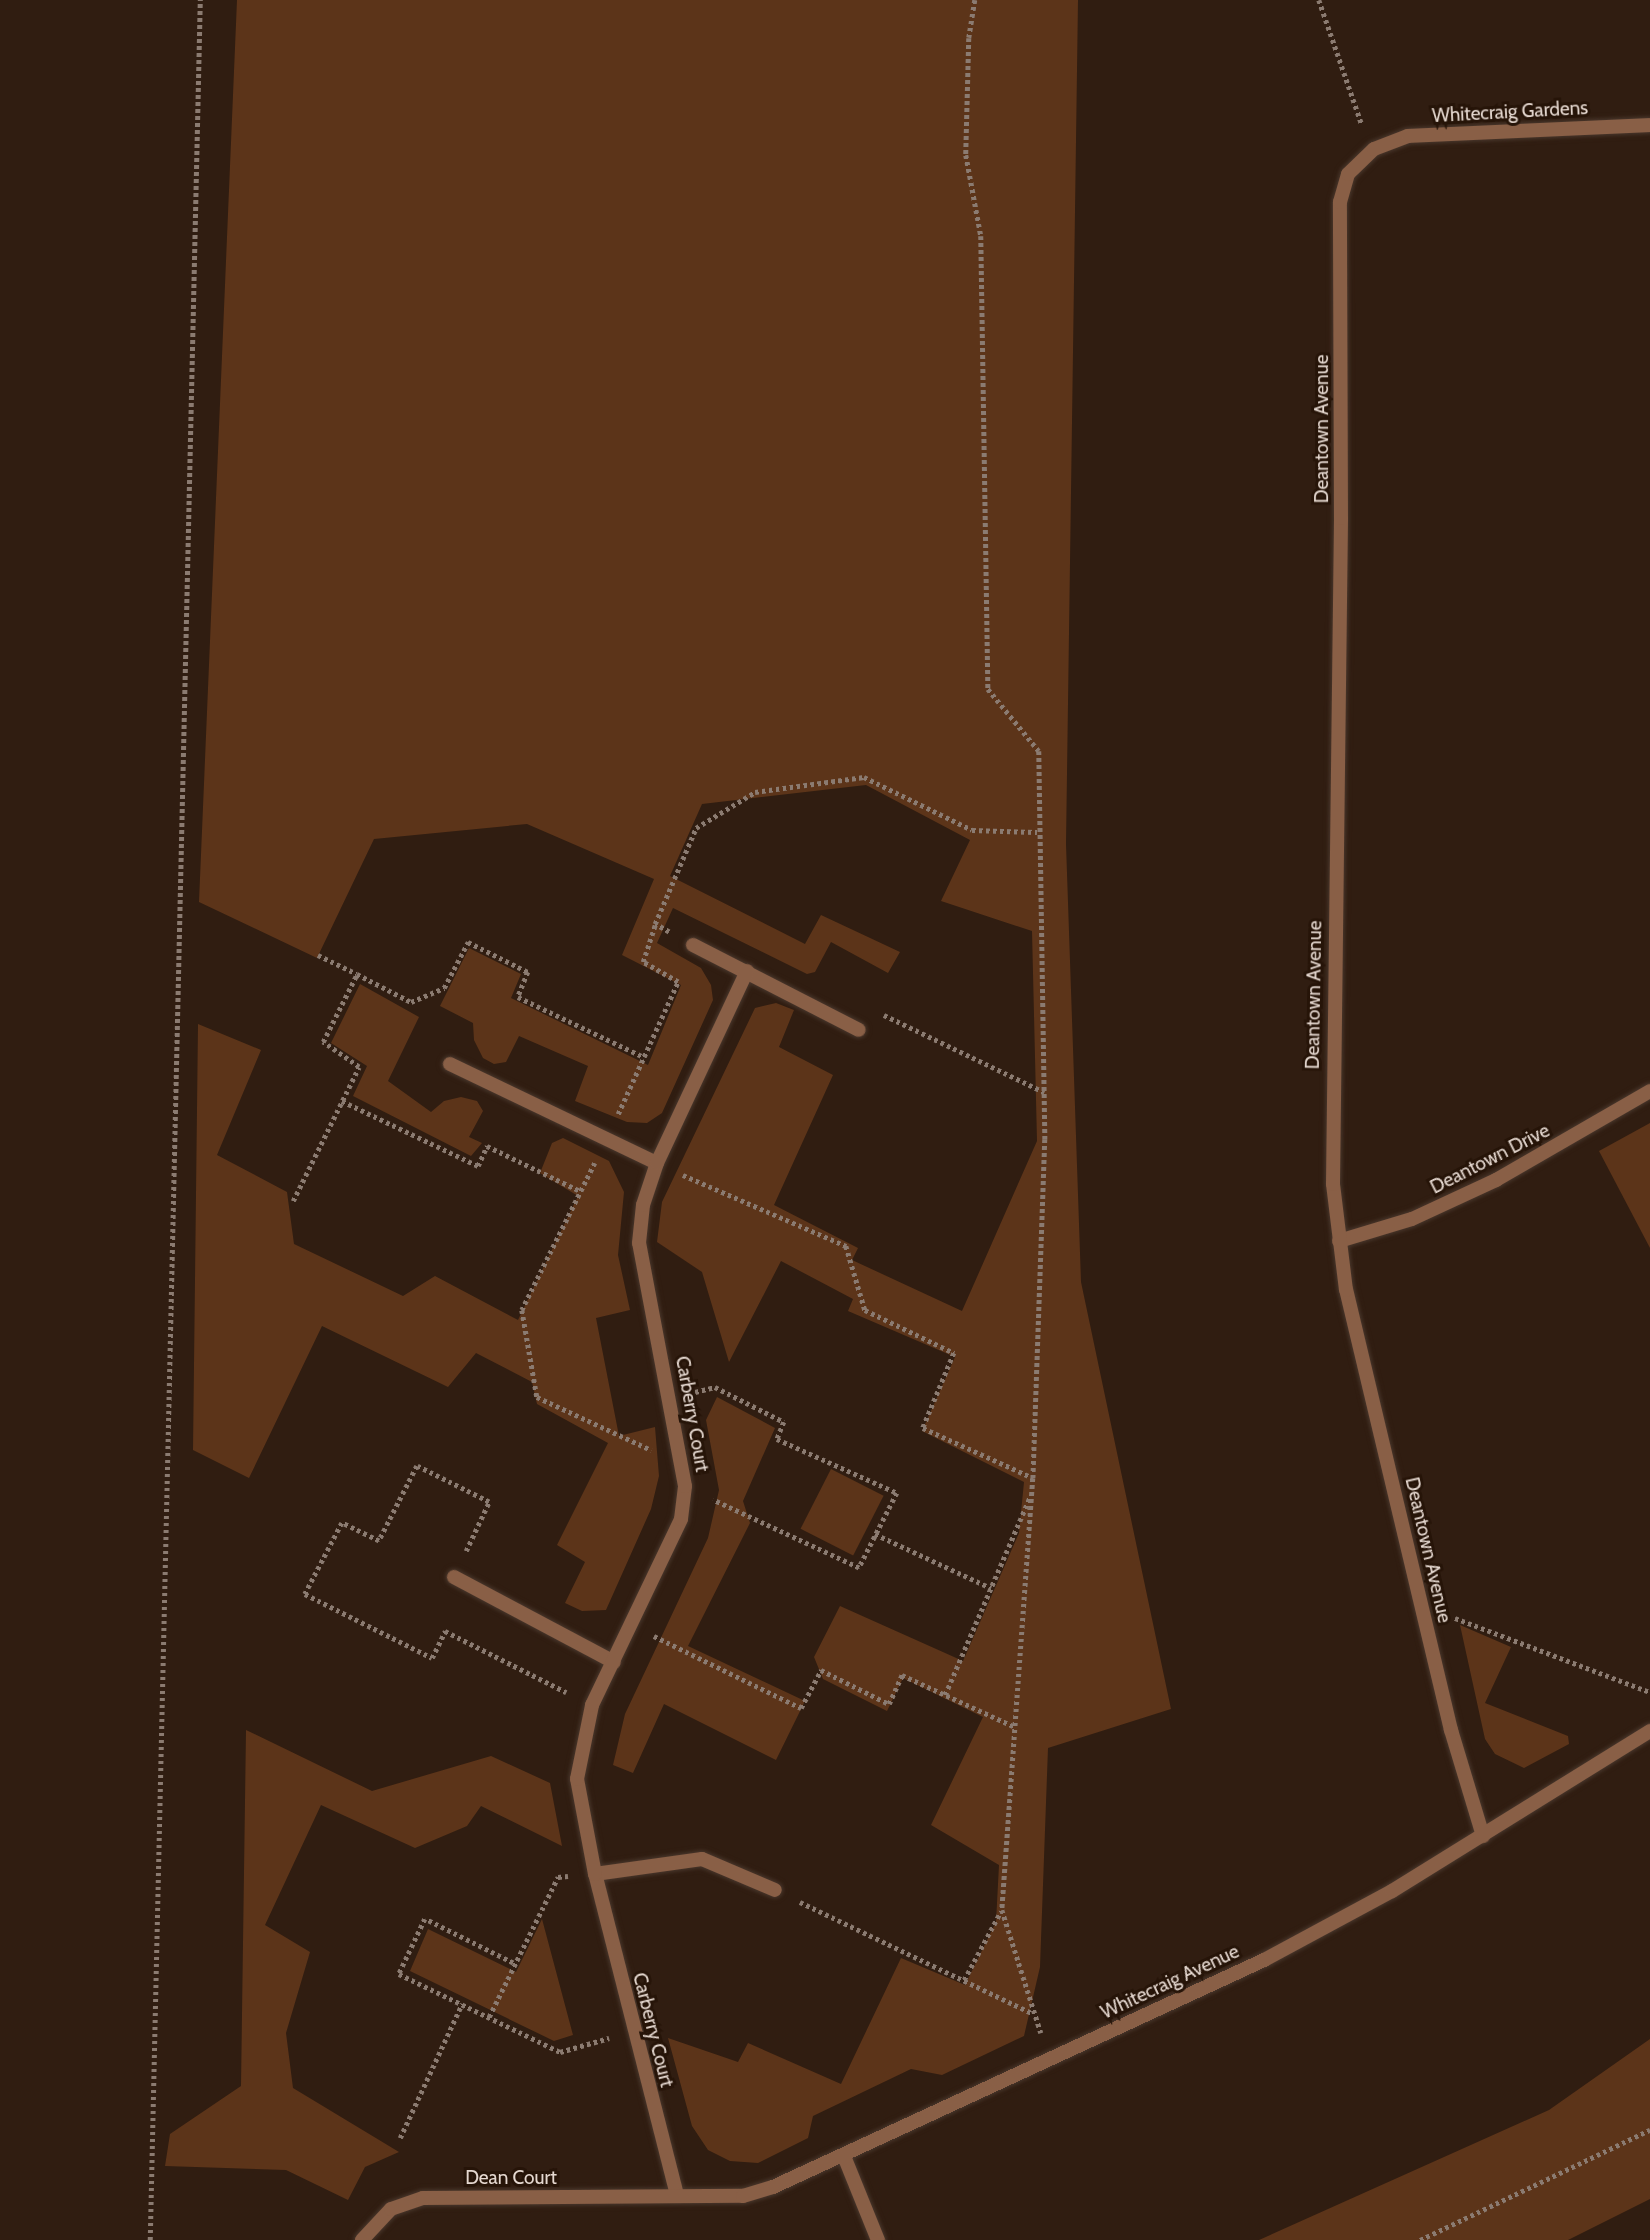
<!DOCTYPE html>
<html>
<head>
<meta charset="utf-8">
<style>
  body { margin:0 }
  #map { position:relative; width:1650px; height:2240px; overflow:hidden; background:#301d11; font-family:Cabin,sans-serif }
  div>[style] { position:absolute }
  .green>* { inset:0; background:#5c3419; transform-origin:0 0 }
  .path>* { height:4.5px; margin-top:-2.25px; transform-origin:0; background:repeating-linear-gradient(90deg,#8b7b71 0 3.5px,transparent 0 7px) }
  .roads { filter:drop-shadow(0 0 2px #49372c) drop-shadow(0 0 2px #49372c) }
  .street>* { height:14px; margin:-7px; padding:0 7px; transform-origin:7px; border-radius:7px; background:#895f46 }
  span { translate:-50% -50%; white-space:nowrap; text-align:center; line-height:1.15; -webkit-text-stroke:6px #261408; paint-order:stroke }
  .street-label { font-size:19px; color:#e5d8d0 }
</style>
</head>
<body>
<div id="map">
  <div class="green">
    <i style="clip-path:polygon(237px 0,1078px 0,1066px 844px,1081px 1282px,1171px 1709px,1048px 1748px,1040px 1967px,1024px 2036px,942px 2075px,911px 2069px,813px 2116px,808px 2138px,758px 2163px,730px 2161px,708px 2150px,692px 2126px,668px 2038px,738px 2062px,748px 2043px,841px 2084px,901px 1958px,965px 1985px,996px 1922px,999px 1865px,931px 1825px,983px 1717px,903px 1678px,887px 1711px,823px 1679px,814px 1657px,840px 1606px,963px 1661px,1019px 1533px,1024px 1482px,922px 1431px,955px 1357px,848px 1311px,853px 1299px,781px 1261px,729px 1362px,702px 1272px,657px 1242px,662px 1202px,755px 1008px,776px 1003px,794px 1010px,779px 1047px,833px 1075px,774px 1205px,858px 1248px,852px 1260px,962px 1311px,1037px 1141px,1032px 931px,941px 901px,970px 840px,866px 785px,702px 804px,670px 876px,805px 944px,821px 915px,900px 952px,888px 973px,831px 942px,815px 972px,807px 974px,673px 908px,657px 943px,701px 968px,711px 985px,713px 1000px,662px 1113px,647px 1123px,627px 1122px,575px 1101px,588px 1066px,519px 1036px,506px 1062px,494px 1064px,483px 1058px,474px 1040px,473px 1023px,440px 1006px,469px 948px,521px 974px,511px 998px,648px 1065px,681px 985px,622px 955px,654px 879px,527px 824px,374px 839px,317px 958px,199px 902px)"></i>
    <i style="clip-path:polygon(360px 984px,419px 1017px,388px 1081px,431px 1112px,444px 1101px,461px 1097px,477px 1101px,483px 1111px,469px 1137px,482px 1143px,471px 1156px,353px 1096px,367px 1066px,331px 1043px)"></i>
    <i style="clip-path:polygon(198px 1024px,261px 1050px,217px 1155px,287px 1192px,294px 1244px,403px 1296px,435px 1276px,518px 1320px,578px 1196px,540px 1173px,552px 1143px,563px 1138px,609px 1161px,624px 1192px,618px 1255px,630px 1310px,596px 1318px,619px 1436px,655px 1427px,659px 1476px,651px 1509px,606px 1610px,582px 1611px,565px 1603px,585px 1562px,557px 1545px,608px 1443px,537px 1404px,532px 1382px,476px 1353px,448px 1387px,322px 1326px,249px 1478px,193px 1450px)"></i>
    <i style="clip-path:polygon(1650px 1123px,1650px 1248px,1599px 1151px)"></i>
    <i style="clip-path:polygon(717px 1397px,775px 1428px,743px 1501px,750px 1523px,688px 1646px,805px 1701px,776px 1760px,664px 1704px,633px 1773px,613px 1765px,625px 1714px,708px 1538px,719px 1490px,706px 1420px)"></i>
    <i style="left:831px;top:1469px;width:59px;height:67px;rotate:27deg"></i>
    <i style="clip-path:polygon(1460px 1625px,1511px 1647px,1485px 1703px,1568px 1736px,1569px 1744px,1524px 1768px,1495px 1754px,1485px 1739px)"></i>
    <i style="clip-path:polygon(246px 1730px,372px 1791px,491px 1756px,550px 1783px,562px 1846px,481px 1806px,467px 1826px,415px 1848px,321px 1805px,265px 1925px,310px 1952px,286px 2033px,293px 2088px,399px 2152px,365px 2167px,348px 2200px,286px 2170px,165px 2166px,170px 2134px,241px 2086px)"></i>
    <i style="clip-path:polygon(542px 1919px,573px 2035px,554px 2041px,410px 1971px,428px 1929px,516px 1972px)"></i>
    <i style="clip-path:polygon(1650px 2039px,1650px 2199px,1568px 2240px,1259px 2240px,1549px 2110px)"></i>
  </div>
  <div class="path">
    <i style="left:975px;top:0;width:38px;rotate:99deg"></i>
    <i style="left:969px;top:38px;width:117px;rotate:91.5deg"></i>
    <i style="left:966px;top:155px;width:82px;rotate:79.5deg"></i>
    <i style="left:981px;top:236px;width:453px;rotate:89.1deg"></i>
    <i style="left:988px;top:689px;width:80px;rotate:50.6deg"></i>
    <i style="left:1039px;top:751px;width:388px;rotate:89.1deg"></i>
    <i style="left:1045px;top:1139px;width:339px;rotate:92deg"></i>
    <i style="left:1033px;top:1478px;width:433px;rotate:94.1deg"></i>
    <i style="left:1002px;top:1910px;width:129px;rotate:72.4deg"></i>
    <i style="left:1319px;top:0;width:132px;rotate:71deg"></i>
    <i style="left:669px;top:932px;width:16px;rotate:-150deg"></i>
    <i style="left:655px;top:924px;width:104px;rotate:-66.9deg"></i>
    <i style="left:696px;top:828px;width:69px;rotate:-31.4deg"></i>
    <i style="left:755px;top:792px;width:110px;rotate:-7.8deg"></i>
    <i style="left:864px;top:777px;width:120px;rotate:26.1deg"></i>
    <i style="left:972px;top:830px;width:65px;rotate:1.8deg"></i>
    <i style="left:318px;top:955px;width:43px;rotate:26deg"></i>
    <i style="left:884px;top:1015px;width:178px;rotate:25.7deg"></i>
    <i style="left:342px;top:1101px;width:151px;rotate:25.5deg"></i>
    <i style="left:478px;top:1166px;width:22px;rotate:-66deg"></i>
    <i style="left:487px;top:1146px;width:103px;rotate:25.8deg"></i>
    <i style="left:618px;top:1114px;width:145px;rotate:-65.6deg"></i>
    <i style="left:678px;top:982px;width:40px;rotate:-150.3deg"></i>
    <i style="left:643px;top:962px;width:40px;rotate:-72deg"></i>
    <i style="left:595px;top:1163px;width:164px;rotate:116.4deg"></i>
    <i style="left:522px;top:1310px;width:88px;rotate:80.2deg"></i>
    <i style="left:537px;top:1397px;width:126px;rotate:24.9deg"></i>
    <i style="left:683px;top:1175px;width:178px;rotate:23.5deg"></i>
    <i style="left:846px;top:1246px;width:67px;rotate:73.5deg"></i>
    <i style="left:865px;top:1310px;width:99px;rotate:25.8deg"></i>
    <i style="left:954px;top:1353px;width:81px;rotate:112.5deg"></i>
    <i style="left:923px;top:1428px;width:121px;rotate:24.4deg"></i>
    <i style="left:293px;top:1201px;width:149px;rotate:-63.8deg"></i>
    <i style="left:359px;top:1067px;width:44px;rotate:-145.2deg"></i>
    <i style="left:323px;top:1042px;width:76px;rotate:-63.4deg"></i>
    <i style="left:357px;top:974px;width:61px;rotate:27.4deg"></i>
    <i style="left:411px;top:1002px;width:36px;rotate:-23deg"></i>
    <i style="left:444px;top:988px;width:52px;rotate:-62.4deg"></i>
    <i style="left:468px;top:942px;width:67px;rotate:26.6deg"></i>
    <i style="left:528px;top:972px;width:27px;rotate:112deg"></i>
    <i style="left:518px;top:997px;width:140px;rotate:25.5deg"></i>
    <i style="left:695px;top:1392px;width:21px;rotate:-14deg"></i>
    <i style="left:715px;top:1387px;width:77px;rotate:26.9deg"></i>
    <i style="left:784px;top:1422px;width:18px;rotate:112deg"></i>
    <i style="left:777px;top:1439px;width:132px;rotate:24.2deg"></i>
    <i style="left:897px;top:1493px;width:84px;rotate:116.9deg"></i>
    <i style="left:859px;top:1568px;width:161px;rotate:-155deg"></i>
    <i style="left:875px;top:1534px;width:128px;rotate:25deg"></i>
    <i style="left:466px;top:1551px;width:54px;rotate:-64.9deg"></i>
    <i style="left:489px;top:1502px;width:80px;rotate:-153.4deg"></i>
    <i style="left:417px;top:1466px;width:84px;rotate:116.9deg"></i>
    <i style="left:379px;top:1541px;width:41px;rotate:-154.1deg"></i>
    <i style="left:342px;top:1523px;width:80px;rotate:117.5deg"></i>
    <i style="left:305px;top:1594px;width:142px;rotate:26.7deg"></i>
    <i style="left:432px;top:1658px;width:30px;rotate:-64deg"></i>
    <i style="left:445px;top:1631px;width:136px;rotate:26.8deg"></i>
    <i style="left:1455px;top:1618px;width:209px;rotate:20.8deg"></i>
    <i style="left:654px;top:1636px;width:164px;rotate:26.1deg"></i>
    <i style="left:801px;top:1708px;width:43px;rotate:-62.2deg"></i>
    <i style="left:821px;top:1670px;width:76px;rotate:26.6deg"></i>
    <i style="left:889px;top:1704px;width:32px;rotate:-66deg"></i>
    <i style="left:902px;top:1675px;width:124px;rotate:24.7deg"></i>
    <i style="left:945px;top:1695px;width:215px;rotate:-66.8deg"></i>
    <i style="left:800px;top:1902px;width:257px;rotate:25.6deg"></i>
    <i style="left:513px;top:1963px;width:98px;rotate:-153.4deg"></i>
    <i style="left:425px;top:1919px;width:61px;rotate:115.3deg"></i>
    <i style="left:399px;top:1974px;width:179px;rotate:25.8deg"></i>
    <i style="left:560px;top:2052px;width:51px;rotate:-15.9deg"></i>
    <i style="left:964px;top:1980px;width:78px;rotate:-61.8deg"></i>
    <i style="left:489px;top:2017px;width:156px;rotate:-63.8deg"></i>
    <i style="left:558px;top:1877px;width:10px;rotate:-6deg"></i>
    <i style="left:400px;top:2138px;width:148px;rotate:-65.2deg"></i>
    <i style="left:150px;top:2240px;width:2241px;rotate:-88.72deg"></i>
    <i style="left:1420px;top:2240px;width:255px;rotate:-25.6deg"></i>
  </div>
  <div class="roads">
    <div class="street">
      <i style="left:693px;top:945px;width:186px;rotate:27.1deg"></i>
      <i style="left:450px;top:1064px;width:229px;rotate:25.6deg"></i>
      <i style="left:1339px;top:1241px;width:76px;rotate:-16.8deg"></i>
      <i style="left:1412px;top:1219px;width:93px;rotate:-24.9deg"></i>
      <i style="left:1496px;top:1180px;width:178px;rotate:-30deg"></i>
      <i style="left:454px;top:1577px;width:181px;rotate:28deg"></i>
      <i style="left:1483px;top:1836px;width:111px;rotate:-106.8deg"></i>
      <i style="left:1451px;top:1730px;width:452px;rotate:-103.4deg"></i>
      <i style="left:1346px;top:1290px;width:107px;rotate:-97deg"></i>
      <i style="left:1333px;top:1184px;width:666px;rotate:-89.31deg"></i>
      <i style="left:1341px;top:518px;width:316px;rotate:-90.2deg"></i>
      <i style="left:1340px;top:202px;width:29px;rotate:-74deg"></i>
      <i style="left:1348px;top:174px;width:36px;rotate:-44deg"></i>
      <i style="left:1374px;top:149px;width:36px;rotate:-21deg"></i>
      <i style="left:1408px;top:136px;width:242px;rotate:-2.6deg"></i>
      <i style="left:595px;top:1874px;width:108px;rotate:-8deg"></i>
      <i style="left:702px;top:1859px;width:79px;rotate:23deg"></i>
      <i style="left:844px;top:2156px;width:91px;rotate:68deg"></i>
      <i style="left:677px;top:2195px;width:331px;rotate:-104.3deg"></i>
      <i style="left:595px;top:1874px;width:97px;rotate:-100.7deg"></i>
      <i style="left:577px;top:1779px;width:76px;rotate:-78.5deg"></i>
      <i style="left:592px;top:1705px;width:206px;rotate:-64.4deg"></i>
      <i style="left:681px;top:1519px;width:33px;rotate:-83deg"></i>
      <i style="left:685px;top:1486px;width:247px;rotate:-100.7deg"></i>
      <i style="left:639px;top:1243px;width:38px;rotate:-84deg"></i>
      <i style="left:643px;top:1205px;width:44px;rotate:-71.6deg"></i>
      <i style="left:657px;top:1163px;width:212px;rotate:-64.9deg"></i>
      <i style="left:362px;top:2240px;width:42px;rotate:-46.9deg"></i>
      <i style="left:391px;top:2209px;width:34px;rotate:-19deg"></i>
      <i style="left:423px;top:2198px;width:320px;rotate:-0.4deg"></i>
      <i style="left:743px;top:2196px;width:31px;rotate:-17deg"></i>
      <i style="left:773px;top:2187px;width:541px;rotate:-24.81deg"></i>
      <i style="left:1264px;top:1960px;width:145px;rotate:-28.3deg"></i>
      <i style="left:1392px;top:1891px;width:304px;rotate:-31.8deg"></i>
    </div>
  </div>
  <div class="street-label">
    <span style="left:1510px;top:112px;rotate:-3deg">Whitecraig Gardens</span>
    <span style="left:1322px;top:429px;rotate:-90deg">Deantown Avenue</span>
    <span style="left:1314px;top:995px;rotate:-89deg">Deantown Avenue</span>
    <span style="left:1490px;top:1159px;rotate:-27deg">Deantown Drive</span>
    <span style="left:692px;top:1414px;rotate:80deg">Carberry Court</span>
    <span style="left:1428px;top:1550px;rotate:77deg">Deantown Avenue</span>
    <span style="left:1170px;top:1982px;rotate:-25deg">Whitecraig Avenue</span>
    <span style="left:653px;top:2030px;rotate:76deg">Carberry Court</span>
    <span style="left:511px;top:2178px">Dean Court</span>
  </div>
</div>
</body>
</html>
